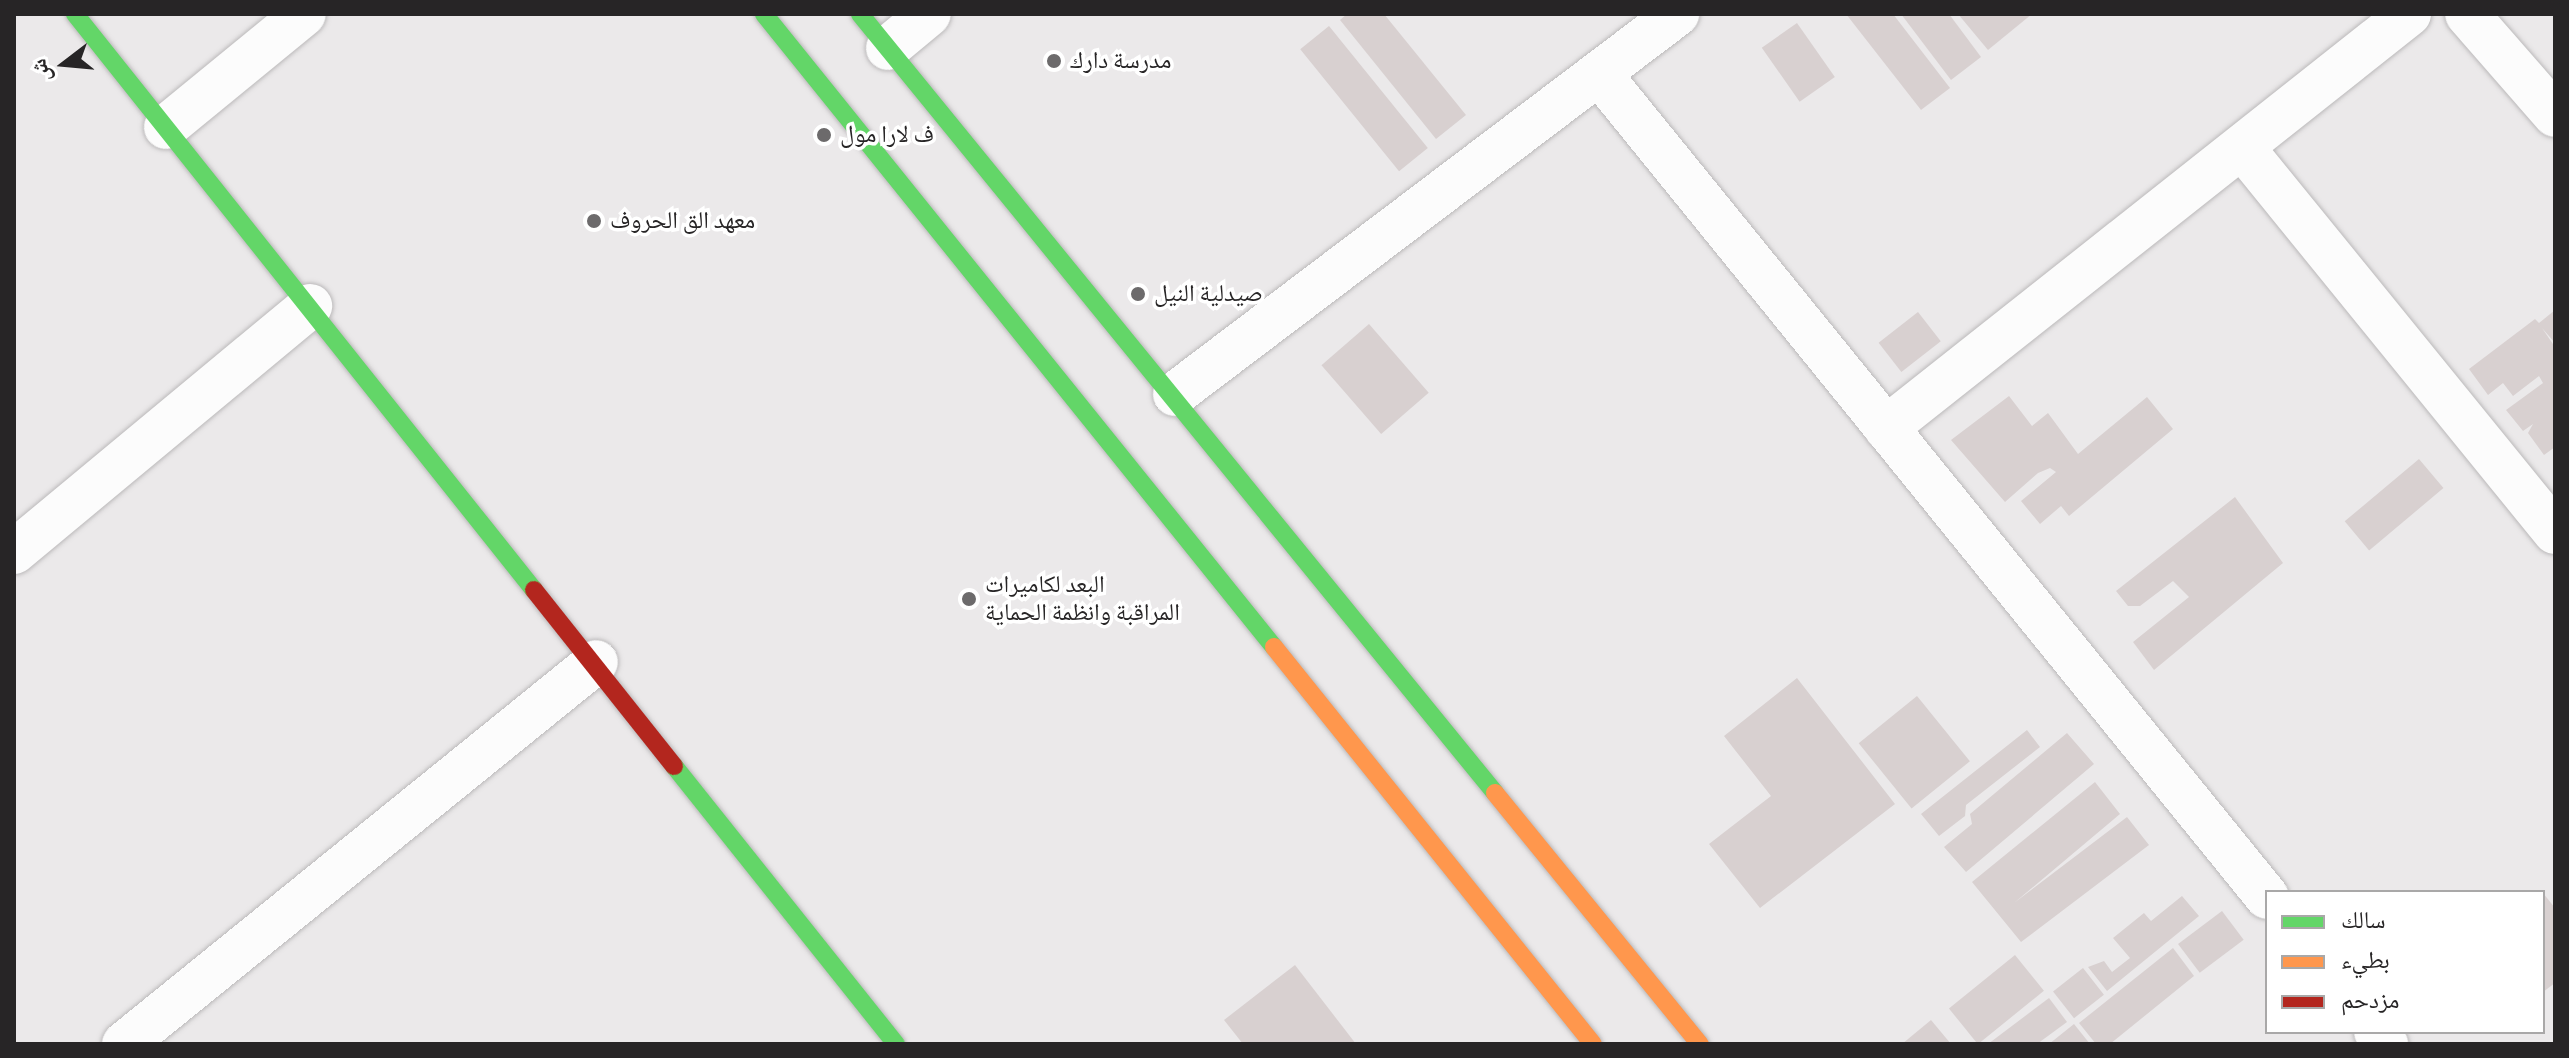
<!DOCTYPE html>
<html>
<head>
<meta charset="utf-8">
<style>
  body { margin:0 }
  #map { position:relative; width:2569px; height:1058px; overflow:hidden; background:#ebe9ea; font-family:"Source Sans 3","Noto Naskh Arabic",sans-serif }
  div>[style] { position:absolute }
  .building>* { inset:0; background:#d8d0d0; transform-origin:0 0 }
  .roads { filter:drop-shadow(0 0 2px #bbb9ba) drop-shadow(0 0 2px #bbb9ba) }
  .street>* { height:44px; margin:-22px; padding:0 22px; transform-origin:22px; border-radius:22px; background:#fcfcfc }
  .fast>* { height:18px; margin:-9px; padding:0 9px; transform-origin:9px; border-radius:9px; background:#63d668 }
  .slow>* { height:18px; margin:-9px; padding:0 9px; transform-origin:9px; border-radius:9px; background:#ff974d }
  .jam>* { height:18px; margin:-9px; padding:0 9px; transform-origin:9px; border-radius:9px; background:#b3261e }
  .dots>* { width:22px; height:22px; translate:-50% -50%; box-sizing:border-box; border:4px solid #fff; border-radius:50% }
  span { translate:-50% -50%; white-space:nowrap; text-align:center; line-height:1.15; -webkit-text-stroke:7px #fff; paint-order:stroke }
  .poi-label { font-size:24px; color:#272526 }
  .left { translate:0 -50%; text-align:left }
  .frame { position:absolute; inset:0; border:16px solid #272526; pointer-events:none }
  .legend { position:absolute; left:2265px; top:890px; width:280px; height:144px; box-sizing:border-box; background:#fff; border:2px solid #a9a8a8; margin:0; padding:10px 14px; list-style:none; font-size:24px; color:#272526 }
  .legend li { display:flex; align-items:center; gap:16px; height:40px }
  .legend b { width:40px; border:2px solid #a9a8a8 }
  .north { position:absolute; left:24px; top:24px; width:80px; height:80px; -webkit-text-stroke:6px #fff; paint-order:stroke; rotate:254deg; font-size:22px; font-weight:700; line-height:32px; text-align:center; color:#272526 }
  .north::after { content:''; display:block; margin:auto; width:28px; height:36px; background:#272526; clip-path:polygon(50% 0,100% 100%,50% 72%,0 100%) }
</style>
</head>
<body>
<div id="map">
  <div class="building">
    <i style="clip-path:polygon(1347px 14px,1384px 14px,1466px 115px,1436px 139px,1340px 20px)"></i>
    <i style="clip-path:polygon(1846px 14px,1893px 14px,1950px 88px,1921px 110px)"></i>
    <i style="clip-path:polygon(1901px 14px,1949px 14px,1981px 57px,1951px 80px)"></i>
    <i style="clip-path:polygon(1958px 14px,2032px 14px,1988px 50px)"></i>
    <i style="left:1797px;top:23px;width:66px;height:43px;rotate:55deg"></i>
    <i style="left:1329px;top:26px;width:157px;height:37px;rotate:51deg"></i>
    <i style="clip-path:polygon(2555px 310px,2555px 343px,2542px 328px,2555px 347px,2555px 447px,2544px 455px,2528px 433px,2533px 424px,2523px 431px,2506px 410px,2543px 383px,2539px 376px,2513px 396px,2503px 383px,2488px 395px,2469px 369px,2535px 319px,2539px 323px)"></i>
    <i style="left:1918px;top:312px;width:37px;height:50px;rotate:52deg"></i>
    <i style="left:1369px;top:324px;width:91px;height:63px;rotate:49deg"></i>
    <i style="clip-path:polygon(2009px 396px,2032px 426px,2048px 413px,2078px 454px,2147px 397px,2173px 429px,2069px 516px,2061px 506px,2040px 524px,2021px 501px,2056px 472px,2050px 468px,2038px 473px,2005px 502px,1951px 440px)"></i>
    <i style="left:2419px;top:459px;width:38px;height:97px;rotate:50deg"></i>
    <i style="clip-path:polygon(2235px 497px,2283px 563px,2154px 670px,2133px 642px,2189px 597px,2173px 581px,2140px 606px,2128px 606px,2116px 591px)"></i>
    <i style="clip-path:polygon(1797px 678px,1895px 804px,1760px 908px,1709px 844px,1771px 796px,1724px 736px)"></i>
    <i style="left:1917px;top:696px;width:84px;height:75px;rotate:51deg"></i>
    <i style="clip-path:polygon(2027px 730px,2040px 747px,1966px 805px,1965px 816px,1939px 836px,1921px 814px)"></i>
    <i style="clip-path:polygon(2067px 733px,2094px 764px,1966px 872px,1944px 847px,1972px 824px,1970px 814px)"></i>
    <i style="clip-path:polygon(2095px 782px,2120px 814px,2014px 903px,2127px 817px,2149px 845px,2021px 942px,1972px 882px)"></i>
    <i style="clip-path:polygon(2543px 893px,2555px 908px,2555px 983px,2543px 992px)"></i>
    <i style="clip-path:polygon(2182px 896px,2199px 916px,2107px 991px,2088px 967px,2104px 961px,2112px 972px,2130px 958px,2113px 938px,2144px 913px,2151px 921px)"></i>
    <i style="left:2222px;top:911px;width:36px;height:55px;rotate:53deg"></i>
    <i style="clip-path:polygon(2173px 948px,2194px 976px,2110px 1044px,2096px 1044px,2079px 1023px)"></i>
    <i style="left:2015px;top:955px;width:46px;height:85px;rotate:51deg"></i>
    <i style="clip-path:polygon(1295px 965px,1356px 1044px,1243px 1044px,1224px 1020px)"></i>
    <i style="left:2083px;top:968px;width:34px;height:38px;rotate:52deg"></i>
    <i style="clip-path:polygon(2049px 998px,2067px 1022px,2037px 1044px,1988px 1044px)"></i>
    <i style="clip-path:polygon(1931px 1020px,1951px 1044px,1902px 1044px)"></i>
    <i style="clip-path:polygon(2074px 1024px,2090px 1044px,2049px 1044px)"></i>
  </div>
  <div class="roads">
    <div class="street">
      <i style="left:2467px;top:14px;width:134px;rotate:48.9deg"></i>
      <i style="left:888px;top:48px;width:53px;rotate:-39.7deg"></i>
      <i style="left:1601px;top:76px;width:1057px;rotate:50.95deg"></i>
      <i style="left:166px;top:127px;width:178px;rotate:-39.3deg"></i>
      <i style="left:2242px;top:147px;width:496px;rotate:50.9deg"></i>
      <i style="left:1175px;top:394px;width:630px;rotate:-37.12deg"></i>
      <i style="left:1886px;top:428px;width:667px;rotate:-38.36deg"></i>
      <i style="left:14px;top:552px;width:385px;rotate:-39.7deg"></i>
      <i style="left:2376px;top:1032px;width:16px;rotate:50deg"></i>
      <i style="left:124px;top:1044px;width:607px;rotate:-38.98deg"></i>
    </div>
    <div class="fast">
      <i style="left:75px;top:14px;width:737px;rotate:51.45deg"></i>
      <i style="left:764px;top:14px;width:813px;rotate:51.14deg"></i>
      <i style="left:860px;top:14px;width:1005px;rotate:50.81deg"></i>
      <i style="left:674px;top:766px;width:356px;rotate:51.4deg"></i>
    </div>
    <div class="slow">
      <i style="left:1274px;top:647px;width:509px;rotate:51.22deg"></i>
      <i style="left:1495px;top:793px;width:324px;rotate:50.8deg"></i>
    </div>
    <div class="jam">
      <i style="left:534px;top:590px;width:225px;rotate:51.5deg"></i>
    </div>
  </div>
  <div class="dots">
    <i style="left:1054px;top:61px;background:#6c6a6b"></i>
    <i style="left:824px;top:135px;background:#6c6a6b"></i>
    <i style="left:594px;top:221px;background:#6c6a6b"></i>
    <i style="left:1138px;top:294px;background:#6c6a6b"></i>
    <i style="left:969px;top:599px;background:#6c6a6b"></i>
  </div>
  <div class="poi-label">
    <span class="left" style="left:1070px;top:61px">مدرسة دارك</span>
    <span class="left" style="left:840px;top:135px">ف لارا مول</span>
    <span class="left" style="left:610px;top:221px">معهد الق الحروف</span>
    <span class="left" style="left:1154px;top:294px">صيدلية النيل</span>
    <span class="left" style="left:985px;top:599px">البعد لكاميرات<br>المراقبة وانظمة الحماية</span>
  </div>
  <div class="frame"></div>
  <ul class="legend">
  <li><b style="height:10px;background:#63d668"></b>سالك</li>
  <li><b style="height:10px;background:#ff974d"></b>بطيء</li>
  <li><b style="height:10px;background:#b3261e"></b>مزدحم</li>
  </ul>
  <div class="north">ش</div>
</div>
</body>
</html>
